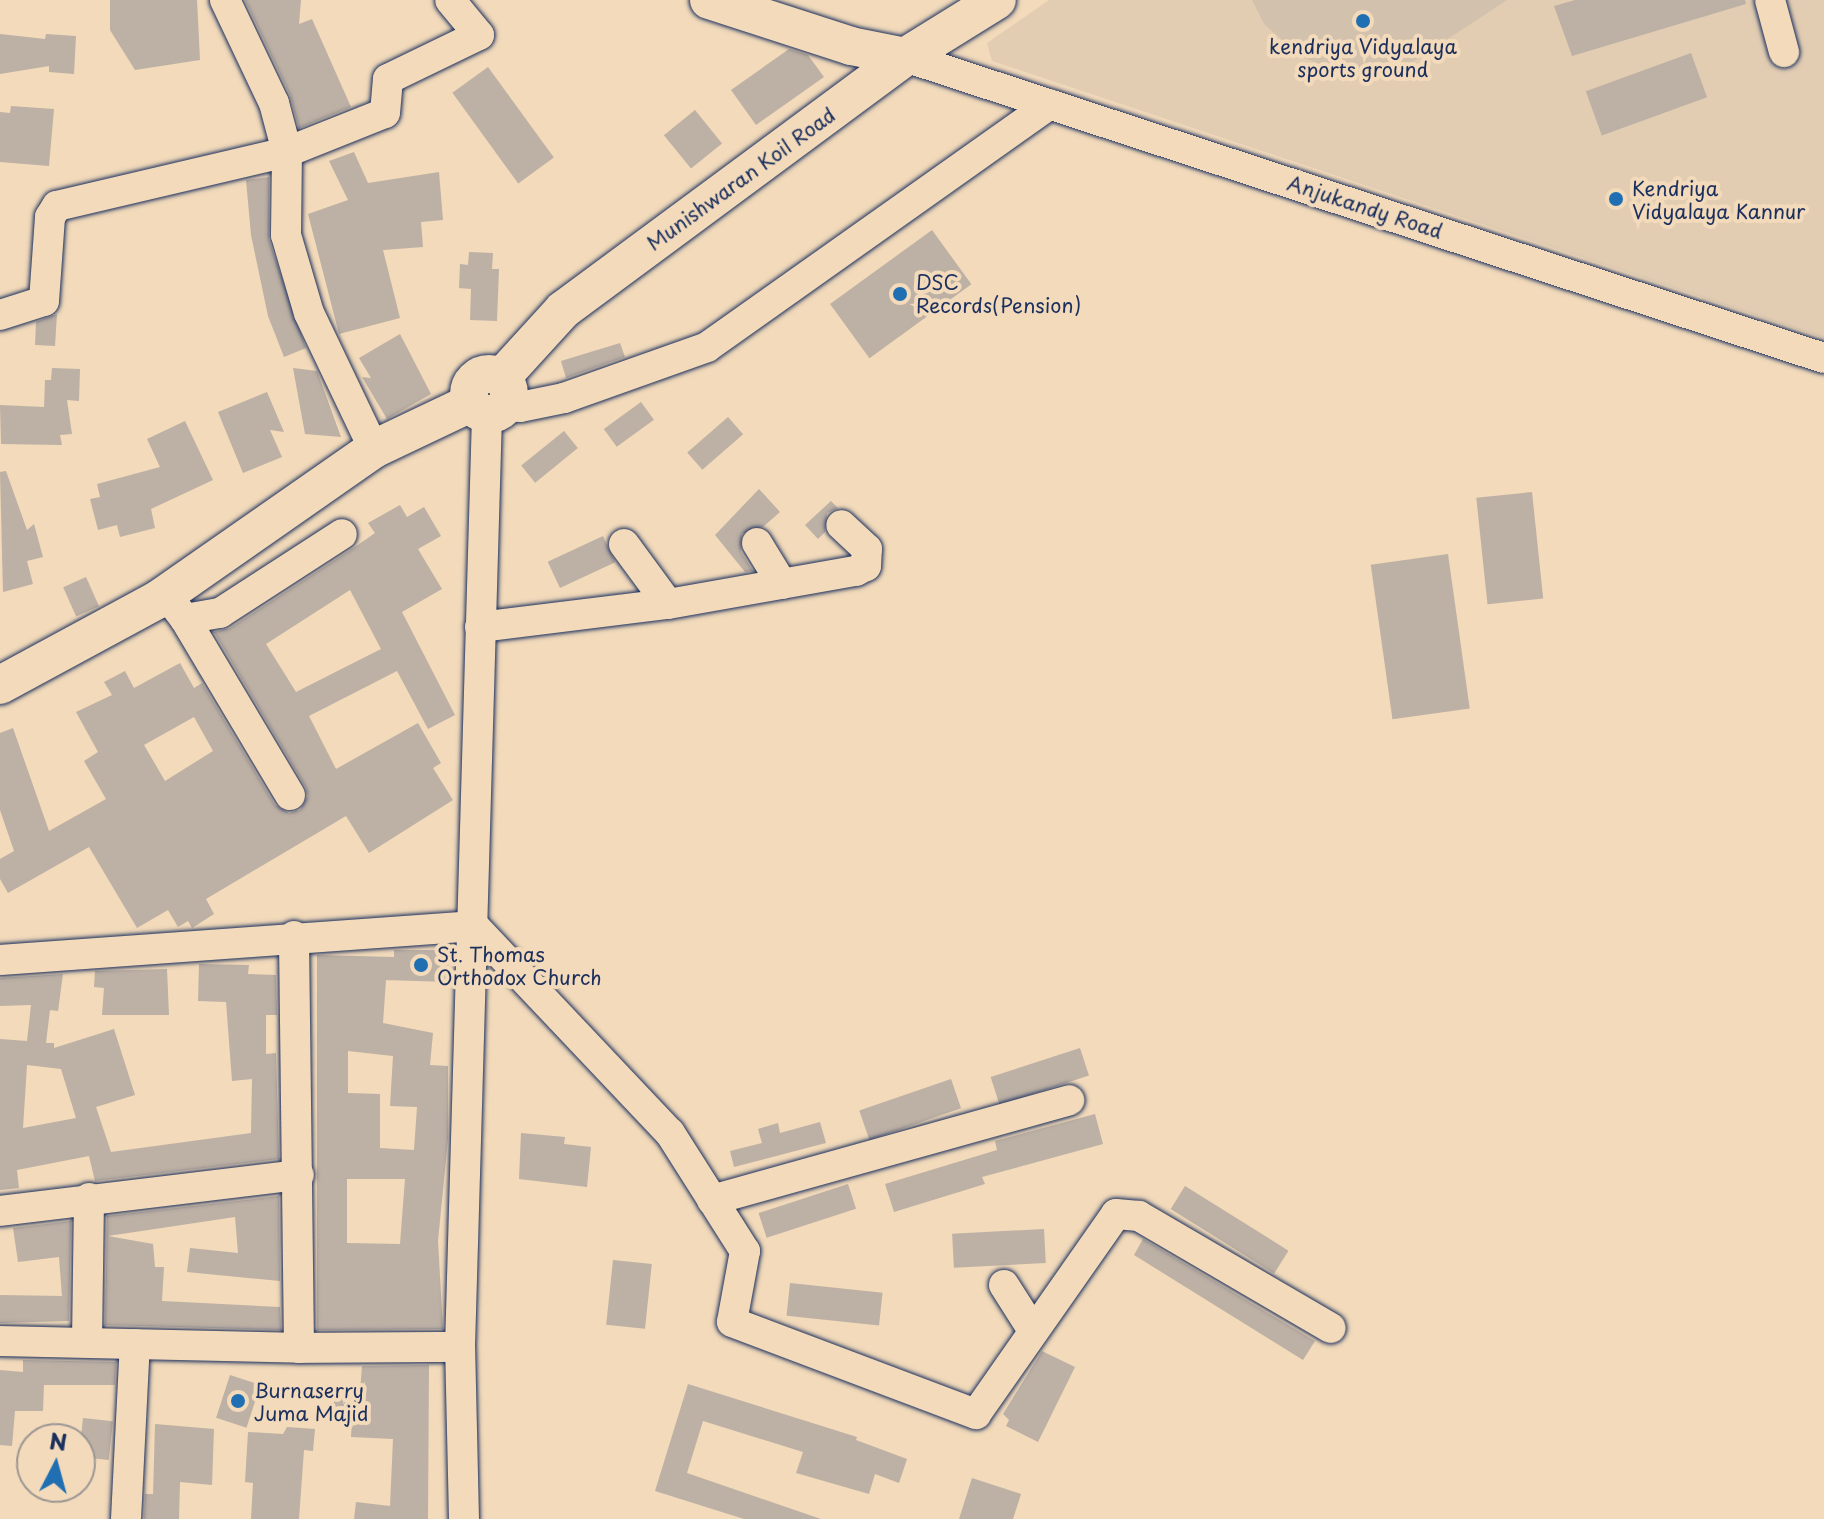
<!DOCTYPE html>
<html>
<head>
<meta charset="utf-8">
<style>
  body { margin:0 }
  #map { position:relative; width:1824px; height:1519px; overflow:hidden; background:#f2daba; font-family:"Playpen Sans",sans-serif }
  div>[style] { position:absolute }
  .built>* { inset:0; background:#e2cdb3 }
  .green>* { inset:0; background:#d2c1ad }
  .building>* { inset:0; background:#bdb0a4; transform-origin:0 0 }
  .roads { filter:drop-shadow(0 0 2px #1b2f5e) drop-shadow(0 0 2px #1b2f5e) }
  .minor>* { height:30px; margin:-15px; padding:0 15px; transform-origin:15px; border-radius:15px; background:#f2daba }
  .major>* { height:38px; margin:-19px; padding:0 19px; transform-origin:19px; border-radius:19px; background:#f2daba }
  .major>.ring { margin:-19px; padding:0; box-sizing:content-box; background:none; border:38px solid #f2daba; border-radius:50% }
  .dots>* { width:22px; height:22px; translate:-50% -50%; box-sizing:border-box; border:4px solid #f2daba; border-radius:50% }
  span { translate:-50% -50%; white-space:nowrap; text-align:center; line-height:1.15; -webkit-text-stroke:8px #f2daba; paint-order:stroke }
  .poi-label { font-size:20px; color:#1b2f5e }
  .left { translate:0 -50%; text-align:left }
  .street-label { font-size:20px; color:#1b2f5e }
  .north { position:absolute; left:16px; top:1423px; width:80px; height:80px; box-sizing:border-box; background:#f2daba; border:2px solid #9c9695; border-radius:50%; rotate:6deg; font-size:22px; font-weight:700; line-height:32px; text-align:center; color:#1b2f5e }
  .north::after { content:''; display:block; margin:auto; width:28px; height:36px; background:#1f6fb2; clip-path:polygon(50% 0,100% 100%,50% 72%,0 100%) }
</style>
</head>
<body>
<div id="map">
  <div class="built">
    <i style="clip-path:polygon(1049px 0,1824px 0,1824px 338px,992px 61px,987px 43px)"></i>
  </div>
  <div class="green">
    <i style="clip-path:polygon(1252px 0,1507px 0,1399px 71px,1376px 74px,1330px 68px,1302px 57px,1264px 24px)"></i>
  </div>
  <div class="building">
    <i style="clip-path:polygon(110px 0,197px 0,200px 60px,135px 70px,110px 30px)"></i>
    <i style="clip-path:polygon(245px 0,301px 0,299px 24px,312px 19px,351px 107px,299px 128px,290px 95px)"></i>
    <i style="clip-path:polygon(1575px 0,1745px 0,1746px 4px,1572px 56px,1554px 6px)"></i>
    <i style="clip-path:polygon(0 34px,45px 39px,46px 34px,76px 36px,74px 74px,49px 72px,49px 66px,0 74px)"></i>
    <i style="clip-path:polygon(789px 49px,808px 55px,824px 77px,756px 125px,731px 90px)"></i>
    <i style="left:1691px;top:53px;width:47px;height:112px;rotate:70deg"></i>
    <i style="left:488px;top:67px;width:112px;height:44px;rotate:54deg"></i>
    <i style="clip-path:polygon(11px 106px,54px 109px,49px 166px,0 162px,0 112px,10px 113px)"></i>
    <i style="left:695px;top:110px;width:43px;height:40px;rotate:51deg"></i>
    <i style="clip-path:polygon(354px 152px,368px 183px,439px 172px,443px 220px,421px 222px,423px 247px,383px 250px,400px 318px,339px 334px,308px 214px,348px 200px,329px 161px)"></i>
    <i style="clip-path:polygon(269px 177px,269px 240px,306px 348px,284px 357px,268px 316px,251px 235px,246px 180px)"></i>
    <i style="left:932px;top:230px;width:67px;height:126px;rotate:54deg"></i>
    <i style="clip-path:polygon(469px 252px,493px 253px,492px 269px,499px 269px,497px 321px,470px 320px,471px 289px,459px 288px,460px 264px,468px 265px)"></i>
    <i style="clip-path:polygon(57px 314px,55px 346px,35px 345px,36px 322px)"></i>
    <i style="clip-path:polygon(400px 334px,431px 394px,387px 419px,362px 377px,371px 378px,359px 358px)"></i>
    <i style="clip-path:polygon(620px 343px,625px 357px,566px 378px,561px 361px)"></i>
    <i style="clip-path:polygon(52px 368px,80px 369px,79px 401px,67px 400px,72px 434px,60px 435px,62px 445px,1px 444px,0 405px,44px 407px,45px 380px,51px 380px)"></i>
    <i style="clip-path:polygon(293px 368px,317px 371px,341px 437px,305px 434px)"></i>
    <i style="clip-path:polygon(267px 392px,284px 432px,270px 430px,282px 457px,243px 473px,218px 412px)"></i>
    <i style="left:641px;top:402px;width:22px;height:46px;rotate:54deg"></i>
    <i style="left:728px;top:417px;width:23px;height:54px;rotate:49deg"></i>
    <i style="clip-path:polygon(185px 421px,213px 480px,151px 509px,155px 528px,120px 537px,117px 525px,98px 530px,90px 499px,100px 497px,97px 484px,160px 467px,147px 439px)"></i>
    <i style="left:564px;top:431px;width:22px;height:55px;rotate:51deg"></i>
    <i style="clip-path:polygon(6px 471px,27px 530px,34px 524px,43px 557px,27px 561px,33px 584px,3px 592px,0 472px)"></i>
    <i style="clip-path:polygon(759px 489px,780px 512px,763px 527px,742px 534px,741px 552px,753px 571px,745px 572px,715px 535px)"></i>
    <i style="left:1532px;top:492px;width:107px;height:56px;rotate:84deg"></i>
    <i style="clip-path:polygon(831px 501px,838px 508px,827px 513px,825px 532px,818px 539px,805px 525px)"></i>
    <i style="clip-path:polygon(evenodd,400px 505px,407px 517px,424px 507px,441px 536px,418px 549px,442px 589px,402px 612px,455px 715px,428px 729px,397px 671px,309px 716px,336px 769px,418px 723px,441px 763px,433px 768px,453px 800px,369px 853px,346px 816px,206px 899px,214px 914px,192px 928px,188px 921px,178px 927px,168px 910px,137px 928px,89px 847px,8px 893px,0 879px,0 859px,14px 851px,0 810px,0 733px,13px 728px,49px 831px,106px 799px,84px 761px,98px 752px,76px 712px,112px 695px,104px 682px,125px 671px,134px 688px,180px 663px,194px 688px,202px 683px,275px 805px,289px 813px,300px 810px,308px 796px,305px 786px,214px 632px,230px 628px,352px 549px,375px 533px,368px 523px,400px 505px,350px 590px,381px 649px,296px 692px,266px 644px,350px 590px,400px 505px,194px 717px,213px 751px,165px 781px,144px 745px,194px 717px)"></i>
    <i style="left:603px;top:536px;width:29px;height:61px;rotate:65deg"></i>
    <i style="left:1448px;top:554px;width:156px;height:78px;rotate:82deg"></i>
    <i style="left:86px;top:577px;width:32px;height:25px;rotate:66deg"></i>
    <i style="clip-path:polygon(evenodd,394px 950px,449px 950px,448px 982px,386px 980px,383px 1023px,433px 1033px,430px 1065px,448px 1066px,448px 1139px,438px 1241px,443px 1329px,317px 1330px,317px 955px,394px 957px,394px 950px,348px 1051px,393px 1056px,390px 1106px,417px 1107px,414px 1150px,380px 1148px,380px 1094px,348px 1093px,348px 1051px,394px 950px,347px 1179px,405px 1179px,400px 1244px,347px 1243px,347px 1179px)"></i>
    <i style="clip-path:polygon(evenodd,199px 964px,249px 965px,248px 974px,276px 975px,277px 1015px,266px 1015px,266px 1054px,276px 1053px,279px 1159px,95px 1181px,89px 1156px,17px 1170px,19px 1188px,0 1190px,0 1039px,27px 1041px,31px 1005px,0 1006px,0 978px,63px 974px,58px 1011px,50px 1010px,46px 1043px,54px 1043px,54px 1048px,114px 1029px,135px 1095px,96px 1107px,111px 1152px,251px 1133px,252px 1079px,232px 1081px,226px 1002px,198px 1001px,199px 964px,27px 1065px,61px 1069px,76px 1118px,23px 1128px,27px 1065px)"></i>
    <i style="clip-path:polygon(167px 969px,169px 1015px,102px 1015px,104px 988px,94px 987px,95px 971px)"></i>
    <i style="left:1080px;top:1048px;width:29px;height:94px;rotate:72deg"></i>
    <i style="left:951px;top:1079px;width:31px;height:97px;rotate:71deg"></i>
    <i style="clip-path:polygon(1095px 1114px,1103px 1144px,982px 1177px,985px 1184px,894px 1212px,885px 1184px,997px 1150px,995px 1141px)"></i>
    <i style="clip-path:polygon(820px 1122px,826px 1143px,734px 1167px,730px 1151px,762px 1143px,758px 1129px,778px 1123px,780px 1133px)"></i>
    <i style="clip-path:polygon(521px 1133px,565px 1137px,564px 1144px,591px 1147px,587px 1187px,519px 1179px)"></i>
    <i style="left:848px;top:1184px;width:26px;height:94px;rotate:72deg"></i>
    <i style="left:1185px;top:1186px;width:122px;height:27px;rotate:32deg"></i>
    <i style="clip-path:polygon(279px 1196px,280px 1281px,187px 1272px,190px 1248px,238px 1253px,235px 1217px,108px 1236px,153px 1244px,155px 1267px,164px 1267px,162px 1301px,280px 1307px,281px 1330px,105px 1325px,107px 1216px)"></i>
    <i style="clip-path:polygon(71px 1221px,69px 1321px,0 1323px,0 1295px,62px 1296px,59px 1257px,18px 1262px,13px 1228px)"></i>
    <i style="left:1044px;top:1229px;width:34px;height:92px;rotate:87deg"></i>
    <i style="clip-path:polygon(1143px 1239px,1315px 1341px,1303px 1360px,1134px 1255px)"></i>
    <i style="left:613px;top:1260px;width:39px;height:65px;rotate:6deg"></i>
    <i style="left:790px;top:1283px;width:93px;height:33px;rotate:6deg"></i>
    <i style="clip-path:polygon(1042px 1351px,1075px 1367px,1038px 1442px,1006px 1426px,1009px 1420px,1003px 1414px)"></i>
    <i style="clip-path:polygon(23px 1360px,116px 1362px,115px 1385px,44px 1385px,43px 1411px,15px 1411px,12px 1446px,0 1445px,0 1370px,23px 1372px)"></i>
    <i style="clip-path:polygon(429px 1365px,428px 1519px,354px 1519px,356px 1502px,390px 1506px,393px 1439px,351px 1437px,352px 1420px,332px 1419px,334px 1394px,360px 1392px,362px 1366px)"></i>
    <i style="left:230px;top:1375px;width:32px;height:45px;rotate:18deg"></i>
    <i style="clip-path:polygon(688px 1384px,857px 1437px,856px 1440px,907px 1459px,899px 1483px,875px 1474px,869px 1494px,796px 1473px,803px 1452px,703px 1421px,687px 1473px,821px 1519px,744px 1519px,655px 1491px)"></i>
    <i style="left:83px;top:1418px;width:30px;height:39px;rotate:6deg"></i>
    <i style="clip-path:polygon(155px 1424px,214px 1429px,212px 1485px,180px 1482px,179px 1519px,144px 1519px,145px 1494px,153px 1494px)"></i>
    <i style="clip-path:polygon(287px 1427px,315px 1429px,313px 1451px,304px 1450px,299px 1519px,251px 1519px,253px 1483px,245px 1482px,248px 1432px,283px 1434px)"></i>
    <i style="clip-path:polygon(972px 1478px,1021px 1494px,1013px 1519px,959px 1519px)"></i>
  </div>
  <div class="roads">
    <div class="minor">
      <i style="left:225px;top:0;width:114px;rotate:64.6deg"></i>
      <i style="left:274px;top:103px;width:51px;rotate:75.1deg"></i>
      <i style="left:287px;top:152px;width:83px;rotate:90.7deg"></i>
      <i style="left:286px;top:235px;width:81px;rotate:73.6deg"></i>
      <i style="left:309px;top:313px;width:151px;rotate:64.5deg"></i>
      <i style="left:1770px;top:0;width:54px;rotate:74.9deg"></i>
      <i style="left:905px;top:57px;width:967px;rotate:18.14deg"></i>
      <i style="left:0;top:315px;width:46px;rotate:-17.7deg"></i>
      <i style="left:44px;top:301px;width:84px;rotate:-85.9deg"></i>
      <i style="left:50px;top:217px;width:13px;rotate:-58deg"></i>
      <i style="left:57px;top:206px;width:236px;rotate:-13.2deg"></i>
      <i style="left:287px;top:152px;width:105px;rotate:-21.7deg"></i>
      <i style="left:385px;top:113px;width:34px;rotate:-85deg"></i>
      <i style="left:388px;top:79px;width:101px;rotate:-25.8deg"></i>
      <i style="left:479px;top:35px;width:45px;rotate:-129.6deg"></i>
      <i style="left:509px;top:402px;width:12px;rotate:24deg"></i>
      <i style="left:520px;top:407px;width:45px;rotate:-11.6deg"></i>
      <i style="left:564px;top:398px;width:152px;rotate:-19.6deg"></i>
      <i style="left:707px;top:347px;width:420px;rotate:-35.3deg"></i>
      <i style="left:757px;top:543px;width:48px;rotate:58.6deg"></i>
      <i style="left:624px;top:544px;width:74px;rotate:53.7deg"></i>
      <i style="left:166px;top:594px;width:31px;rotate:53deg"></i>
      <i style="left:185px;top:619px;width:36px;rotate:-10deg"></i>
      <i style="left:220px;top:613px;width:145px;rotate:-32.9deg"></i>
      <i style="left:185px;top:619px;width:205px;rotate:59.2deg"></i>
      <i style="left:480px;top:627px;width:189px;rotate:-7deg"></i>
      <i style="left:668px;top:604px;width:191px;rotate:-10deg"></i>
      <i style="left:856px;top:571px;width:11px;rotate:-27deg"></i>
      <i style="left:866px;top:566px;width:17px;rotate:-87deg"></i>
      <i style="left:867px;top:549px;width:35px;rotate:-137deg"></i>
      <i style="left:0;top:960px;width:475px;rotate:-4.1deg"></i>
      <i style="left:474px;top:926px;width:285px;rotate:46.6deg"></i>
      <i style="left:670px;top:1133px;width:140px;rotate:57.6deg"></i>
      <i style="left:745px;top:1251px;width:72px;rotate:100.4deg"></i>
      <i style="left:732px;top:1322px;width:261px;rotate:20.7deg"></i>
      <i style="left:976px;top:1414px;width:244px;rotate:-55deg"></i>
      <i style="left:1116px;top:1214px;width:23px;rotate:5deg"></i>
      <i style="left:1139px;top:1216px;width:222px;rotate:30.3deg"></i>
      <i style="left:712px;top:1200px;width:371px;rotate:-15.6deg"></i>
      <i style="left:0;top:1211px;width:301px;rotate:-6.9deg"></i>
      <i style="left:1004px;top:1285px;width:52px;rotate:57.5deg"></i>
      <i style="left:0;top:1341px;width:299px;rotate:1.3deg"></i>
      <i style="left:299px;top:1348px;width:412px;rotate:-90.7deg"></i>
      <i style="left:87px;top:1342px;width:144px;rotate:-89.2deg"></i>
      <i style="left:299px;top:1348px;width:161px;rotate:-0.4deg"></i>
      <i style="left:126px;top:1519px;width:175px;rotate:-87.1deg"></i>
      <i style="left:464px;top:1519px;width:172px;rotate:-91.3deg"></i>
      <i style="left:460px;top:1347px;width:932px;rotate:-88.34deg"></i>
    </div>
    <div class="major">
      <i style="left:709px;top:0;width:149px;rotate:17.9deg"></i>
      <i style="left:851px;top:46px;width:55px;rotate:11.5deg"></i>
      <i class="ring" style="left:469px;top:374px;width:2px;height:2px"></i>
      <i style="left:501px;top:378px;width:92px;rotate:-47.6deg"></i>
      <i style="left:563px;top:310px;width:425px;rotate:-36.5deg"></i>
      <i style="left:905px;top:57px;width:108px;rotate:-31.8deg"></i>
      <i style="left:0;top:685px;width:181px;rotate:-28.4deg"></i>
      <i style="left:159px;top:599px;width:262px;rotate:-34.9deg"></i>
      <i style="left:374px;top:449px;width:107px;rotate:-25.4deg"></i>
    </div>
  </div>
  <div class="dots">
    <i style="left:1363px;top:21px;background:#1f6fb2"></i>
    <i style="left:1616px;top:199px;background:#1f6fb2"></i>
    <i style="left:900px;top:294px;background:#1f6fb2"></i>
    <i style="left:421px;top:965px;background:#1f6fb2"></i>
    <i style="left:238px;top:1401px;background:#1f6fb2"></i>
  </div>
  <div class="poi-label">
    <span style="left:1363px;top:58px">kendriya Vidyalaya<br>sports ground</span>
    <span class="left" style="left:1632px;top:200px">Kendriya<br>Vidyalaya Kannur</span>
    <span class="left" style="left:916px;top:294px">DSC<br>Records(Pension)</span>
    <span class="left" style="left:437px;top:966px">St. Thomas<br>Orthodox Church</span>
    <span class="left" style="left:254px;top:1402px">Burnaserry<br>Juma Majid</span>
  </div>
  <div class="street-label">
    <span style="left:741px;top:179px;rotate:-36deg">Munishwaran Koil Road</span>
    <span style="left:1365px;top:207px;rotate:18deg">Anjukandy Road</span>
  </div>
  <div class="north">N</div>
</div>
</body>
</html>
